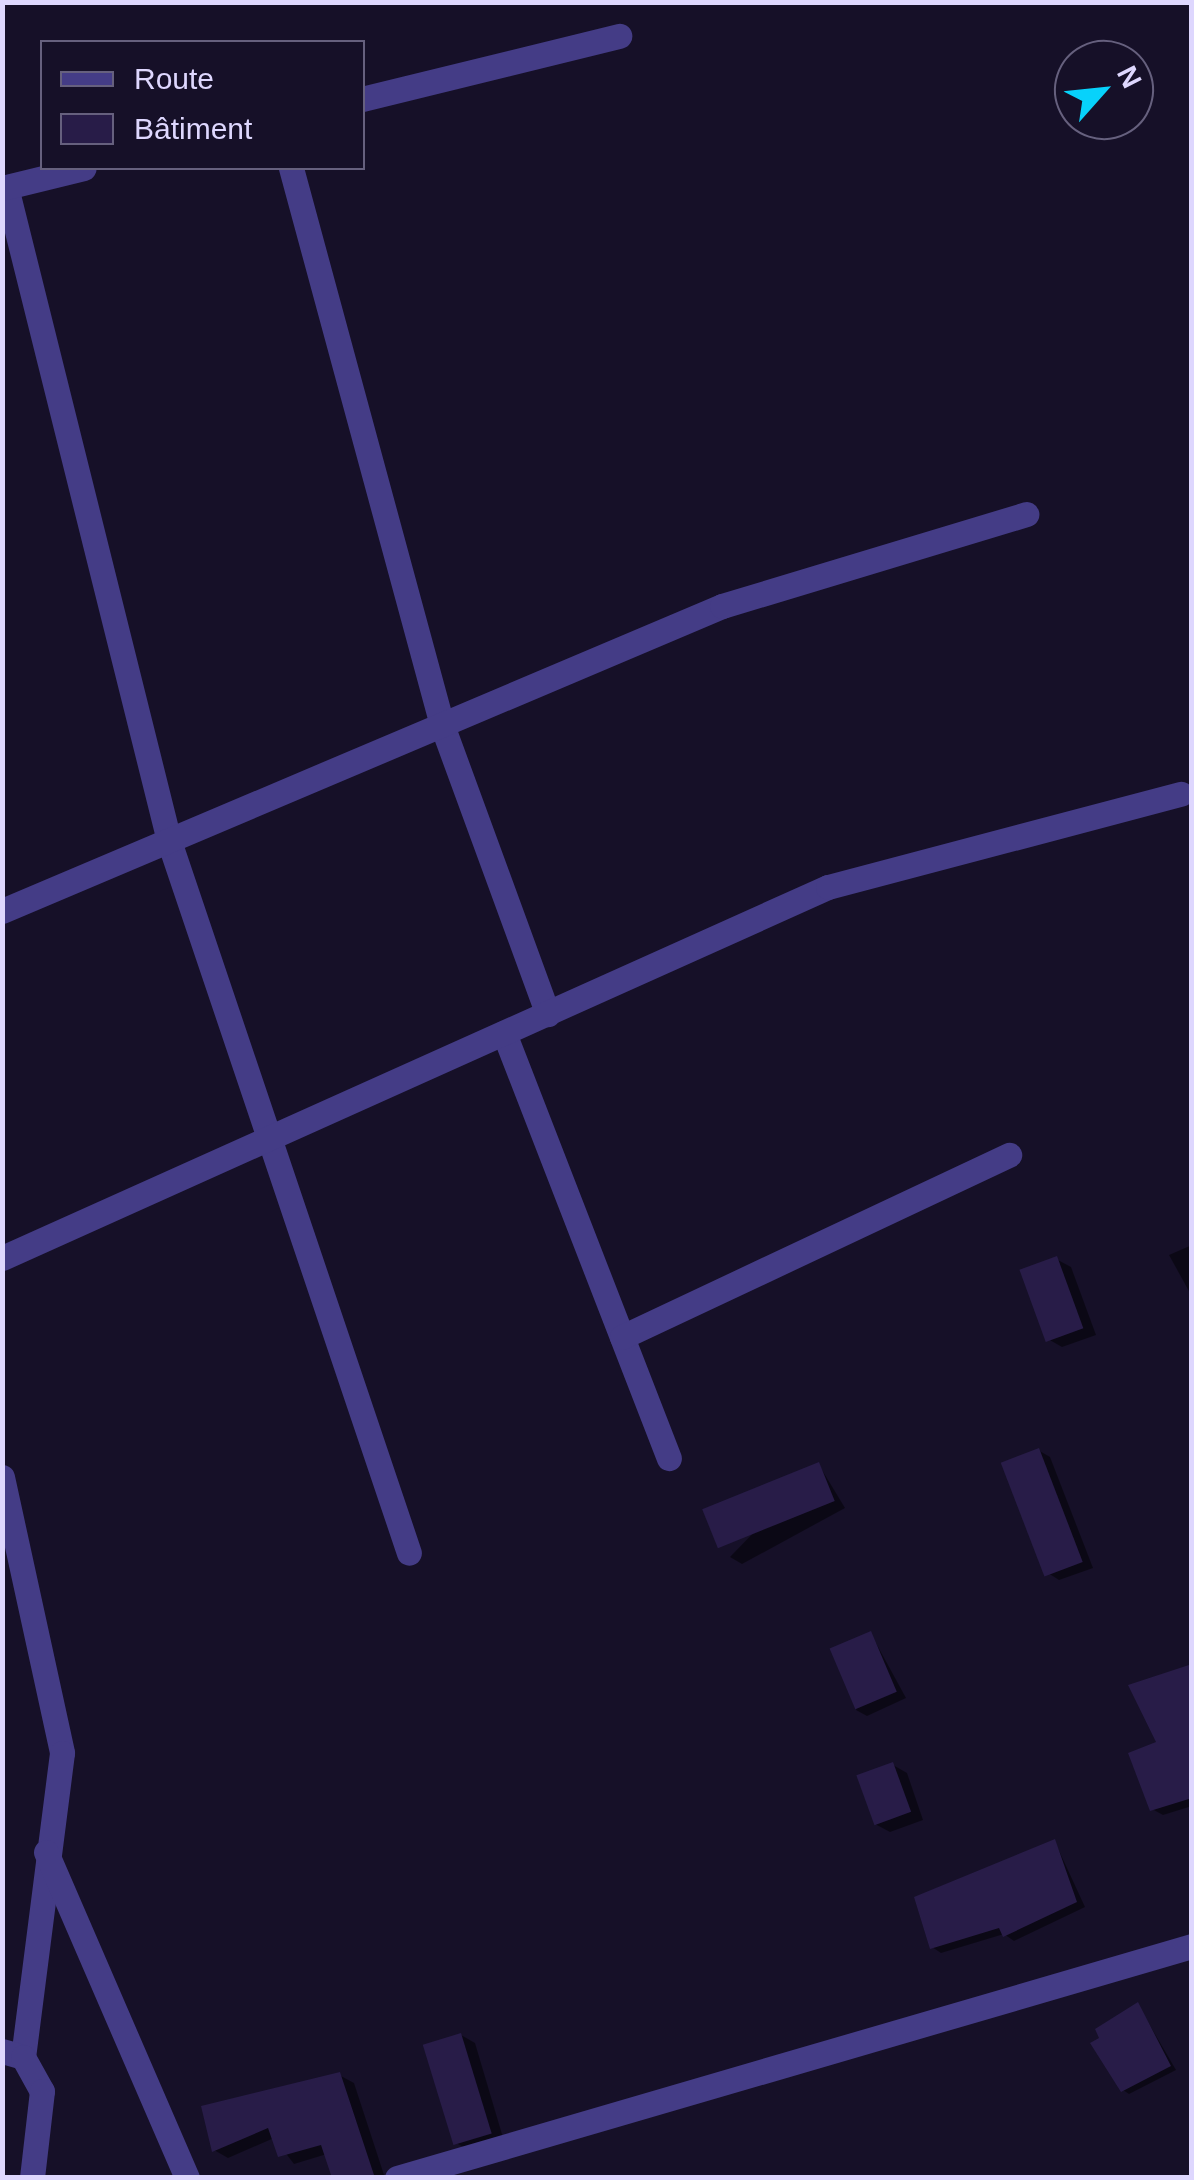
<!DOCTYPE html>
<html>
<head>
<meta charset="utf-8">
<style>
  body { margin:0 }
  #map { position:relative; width:1194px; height:2180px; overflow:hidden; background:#161028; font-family:Helvetica,sans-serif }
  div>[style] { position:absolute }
  .shadow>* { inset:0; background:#0007 }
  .building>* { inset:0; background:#281c48; transform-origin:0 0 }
  .minor>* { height:25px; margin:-12.5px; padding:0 12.5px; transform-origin:12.5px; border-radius:12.5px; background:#443c86 }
  .tertiary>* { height:25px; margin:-12.5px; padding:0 12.5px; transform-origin:12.5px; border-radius:12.5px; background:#443c86 }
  span { translate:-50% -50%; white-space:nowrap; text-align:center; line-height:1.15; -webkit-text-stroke:8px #161028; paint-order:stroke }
  .frame { position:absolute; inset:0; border:5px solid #ded7fe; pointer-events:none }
  .legend { position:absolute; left:40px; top:40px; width:325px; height:130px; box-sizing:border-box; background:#161028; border:2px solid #66607e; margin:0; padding:12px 18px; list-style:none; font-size:30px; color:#ded7fe }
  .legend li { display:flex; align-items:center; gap:20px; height:50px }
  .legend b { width:50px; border:2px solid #66607e }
  .north { position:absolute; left:1054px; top:40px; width:100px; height:100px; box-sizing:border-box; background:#161028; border:2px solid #66607e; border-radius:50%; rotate:63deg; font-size:28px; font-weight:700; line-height:40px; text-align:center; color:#ded7fe }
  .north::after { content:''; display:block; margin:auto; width:35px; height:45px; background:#07d2fb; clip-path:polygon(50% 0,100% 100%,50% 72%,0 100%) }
</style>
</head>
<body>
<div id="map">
  <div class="shadow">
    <i style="clip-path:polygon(1192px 1245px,1192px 1293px,1190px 1293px,1169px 1255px)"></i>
    <i style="clip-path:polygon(1056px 1259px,1071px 1267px,1096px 1335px,1062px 1347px,1048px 1339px)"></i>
    <i style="clip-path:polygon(1038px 1450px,1050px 1457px,1093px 1568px,1059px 1580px,1048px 1573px)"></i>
    <i style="clip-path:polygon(819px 1465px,845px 1508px,742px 1564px,730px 1557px)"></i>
    <i style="clip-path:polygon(871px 1634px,906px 1698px,867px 1716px,856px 1710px)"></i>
    <i style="clip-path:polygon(1192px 1666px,1192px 1806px,1163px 1815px,1152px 1809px,1159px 1744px)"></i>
    <i style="clip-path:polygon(893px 1765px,907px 1773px,923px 1820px,890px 1832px,875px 1824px)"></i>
    <i style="clip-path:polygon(1055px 1842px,1085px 1907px,1014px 1941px,1004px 1934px,941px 1953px,932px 1947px)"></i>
    <i style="clip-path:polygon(1138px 2005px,1176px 2070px,1129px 2094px,1123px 2090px)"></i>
    <i style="clip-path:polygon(461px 2035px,475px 2043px,504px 2141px,471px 2151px,456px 2143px)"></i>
    <i style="clip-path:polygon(339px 2075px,354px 2083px,385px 2178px,334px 2178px,327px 2154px,294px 2164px,274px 2138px,228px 2158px,214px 2150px)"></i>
  </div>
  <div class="building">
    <i style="left:1057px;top:1256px;width:77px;height:40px;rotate:70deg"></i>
    <i style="left:1039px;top:1448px;width:122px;height:41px;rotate:69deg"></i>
    <i style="left:819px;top:1462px;width:42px;height:126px;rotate:68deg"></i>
    <i style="left:871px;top:1631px;width:66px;height:45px;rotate:67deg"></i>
    <i style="clip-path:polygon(1192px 1664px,1192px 1798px,1150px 1811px,1128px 1753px,1156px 1742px,1128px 1685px)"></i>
    <i style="left:893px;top:1762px;width:53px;height:39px;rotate:70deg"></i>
    <i style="clip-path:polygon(1055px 1839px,1077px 1902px,1003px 1937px,999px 1928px,930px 1949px,914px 1897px)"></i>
    <i style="clip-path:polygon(1138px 2002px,1171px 2066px,1121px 2092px,1090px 2043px,1099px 2038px,1095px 2029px)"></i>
    <i style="left:461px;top:2033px;width:105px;height:40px;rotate:73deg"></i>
    <i style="clip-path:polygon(340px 2072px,375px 2178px,332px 2178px,321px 2145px,278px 2157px,268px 2128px,212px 2152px,201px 2106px)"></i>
  </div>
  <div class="minor">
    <i style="left:362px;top:99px;width:265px;rotate:-13.8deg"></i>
    <i style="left:291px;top:168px;width:577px;rotate:74.83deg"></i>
    <i style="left:442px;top:725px;width:308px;rotate:69.9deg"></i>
    <i style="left:6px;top:187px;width:674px;rotate:76deg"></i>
    <i style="left:169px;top:841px;width:751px;rotate:71.37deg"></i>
    <i style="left:2px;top:188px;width:84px;rotate:-13.7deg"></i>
    <i style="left:2px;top:911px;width:782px;rotate:-22.96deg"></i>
    <i style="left:722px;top:606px;width:318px;rotate:-16.8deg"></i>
    <i style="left:504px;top:1033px;width:456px;rotate:68.8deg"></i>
    <i style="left:2px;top:1258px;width:905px;rotate:-24.19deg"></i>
    <i style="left:828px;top:887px;width:365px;rotate:-14.8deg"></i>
    <i style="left:622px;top:1337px;width:428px;rotate:-25.2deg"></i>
    <i style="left:2px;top:1477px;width:282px;rotate:77.7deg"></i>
    <i style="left:62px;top:1753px;width:306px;rotate:97.3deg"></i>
    <i style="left:46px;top:1852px;width:355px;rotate:66.6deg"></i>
    <i style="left:397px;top:2178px;width:828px;rotate:-16.27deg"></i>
  </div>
  <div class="tertiary">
    <i style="left:2px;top:2051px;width:22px;rotate:16deg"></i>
    <i style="left:23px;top:2057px;width:39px;rotate:61deg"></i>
    <i style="left:42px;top:2091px;width:88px;rotate:96.6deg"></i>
  </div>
  <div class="frame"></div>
  <ul class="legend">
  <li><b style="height:12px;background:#443c86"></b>Route</li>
  <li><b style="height:28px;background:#281c48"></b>Bâtiment</li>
  </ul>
  <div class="north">N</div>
</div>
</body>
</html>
